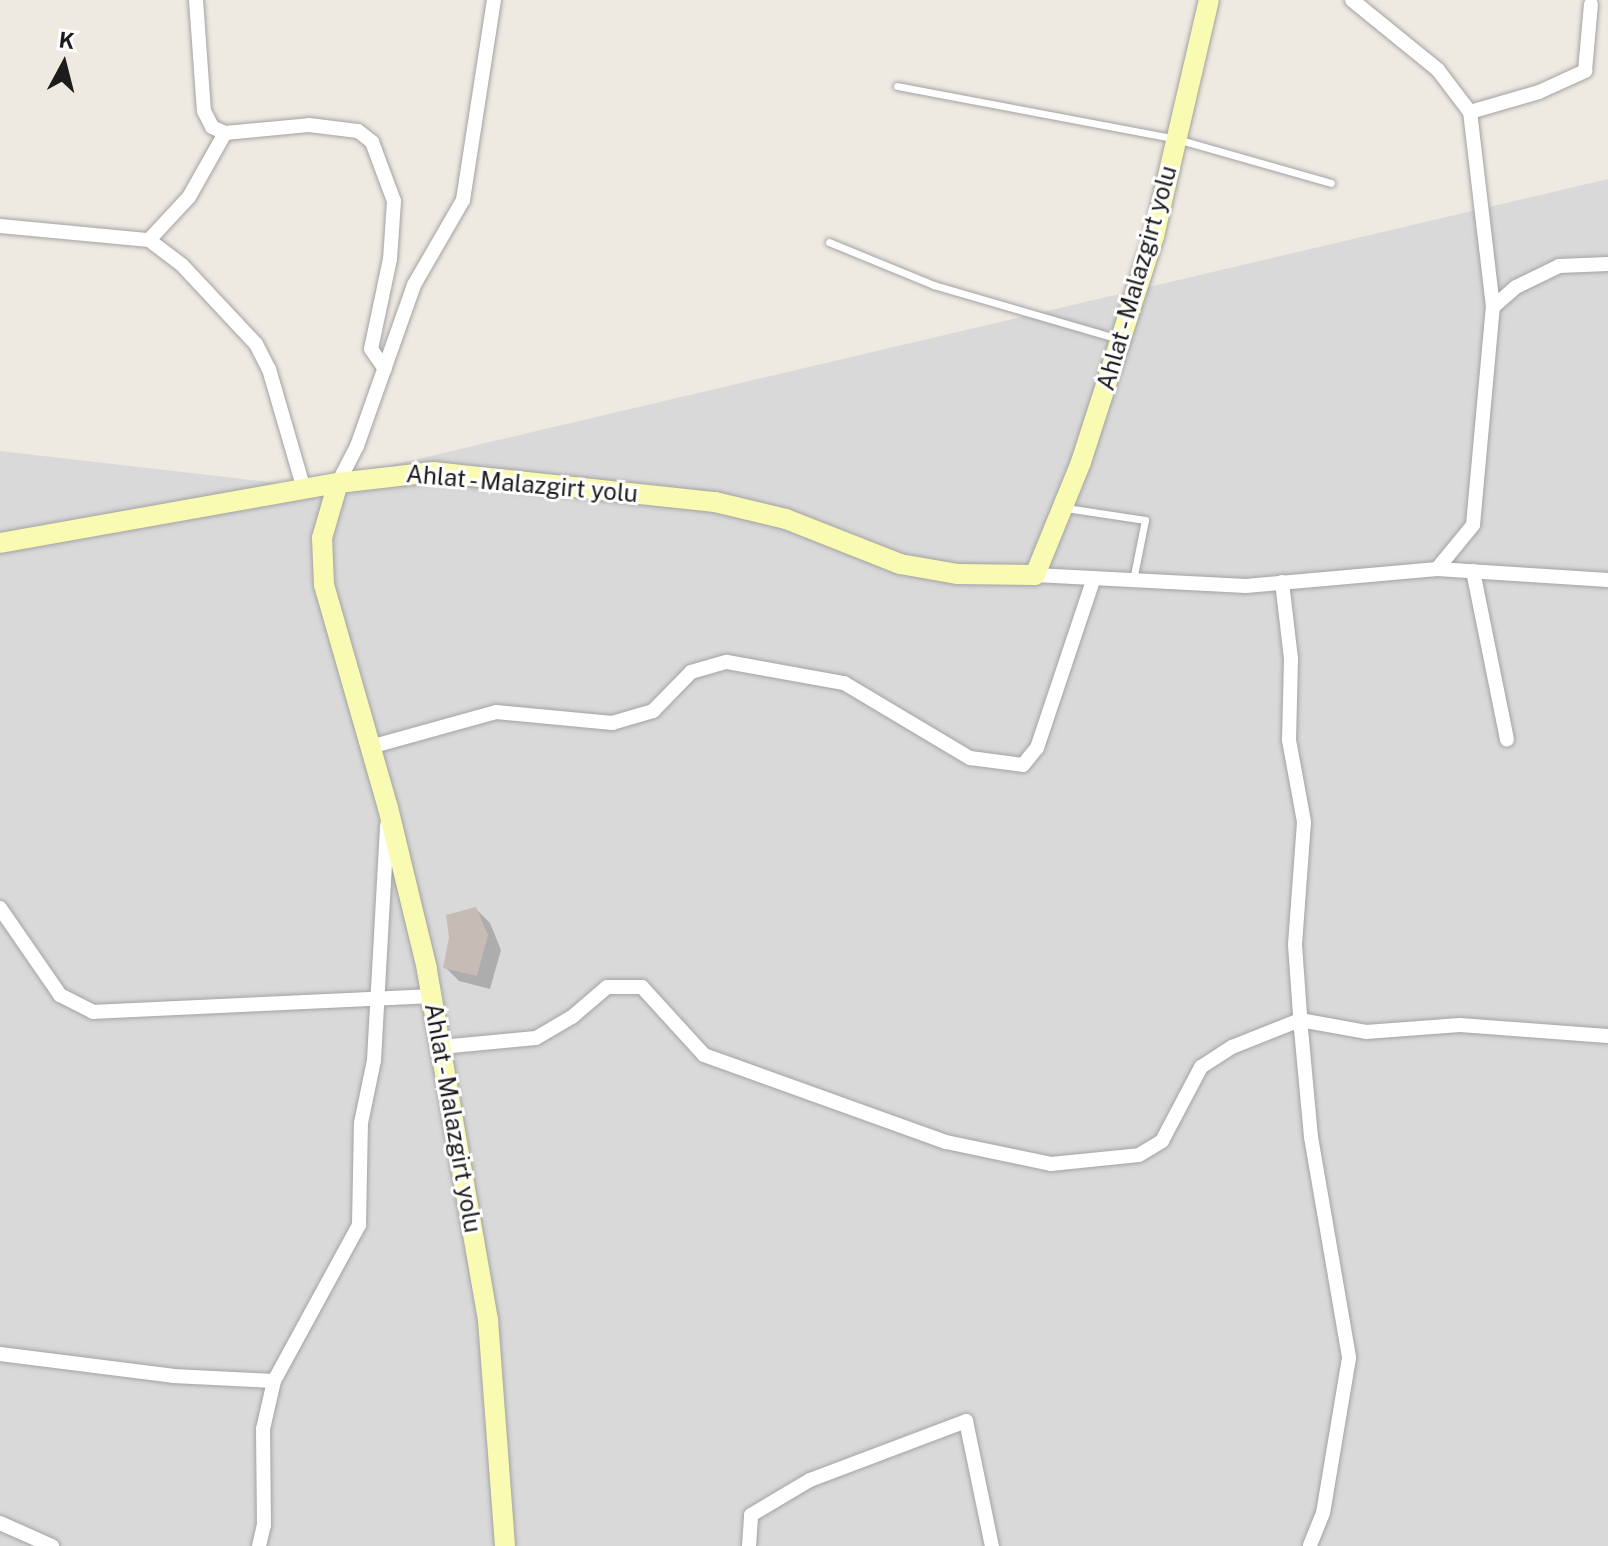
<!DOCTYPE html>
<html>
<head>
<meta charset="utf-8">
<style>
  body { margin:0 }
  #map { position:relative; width:1608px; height:1546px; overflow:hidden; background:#eee9e1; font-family:"Public Sans",sans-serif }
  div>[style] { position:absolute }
  .residential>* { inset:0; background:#dad9d9 }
  .shadow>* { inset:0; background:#0003 }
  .building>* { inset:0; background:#c6bbb5 }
  .roads { filter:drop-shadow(0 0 2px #a3a3a3) drop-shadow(0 0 2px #a3a3a3) }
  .lane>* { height:7px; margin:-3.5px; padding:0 3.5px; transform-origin:3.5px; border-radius:3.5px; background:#fff }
  .street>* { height:14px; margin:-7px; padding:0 7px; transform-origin:7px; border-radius:7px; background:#fff }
  .secondary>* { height:20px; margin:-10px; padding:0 10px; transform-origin:10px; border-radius:10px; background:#fafbb2 }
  span { translate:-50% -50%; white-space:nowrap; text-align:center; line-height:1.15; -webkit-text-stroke:6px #fff; paint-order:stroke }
  .street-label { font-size:24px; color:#1c1c1c }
  .north { position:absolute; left:24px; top:24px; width:80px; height:80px; -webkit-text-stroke:6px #fff; paint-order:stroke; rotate:7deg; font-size:22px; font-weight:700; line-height:32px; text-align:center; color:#1c1c1c }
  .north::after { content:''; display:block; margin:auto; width:28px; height:36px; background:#1c1c1c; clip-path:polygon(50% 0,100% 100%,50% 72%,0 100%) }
</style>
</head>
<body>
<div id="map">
  <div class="residential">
    <i style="clip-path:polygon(1608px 179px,1608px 1546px,0 1546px,0 451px,303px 486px)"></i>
  </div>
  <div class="shadow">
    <i style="clip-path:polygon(476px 909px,490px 923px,501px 950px,490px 989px,459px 981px,445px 967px)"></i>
  </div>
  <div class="building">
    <i style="clip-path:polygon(476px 907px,488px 935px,477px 976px,443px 968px,449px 937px,446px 915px)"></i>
  </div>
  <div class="roads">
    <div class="lane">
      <i style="left:897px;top:86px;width:285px;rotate:10.7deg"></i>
      <i style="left:1177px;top:139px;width:160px;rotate:15.9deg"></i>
      <i style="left:829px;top:242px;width:113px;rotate:22.3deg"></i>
      <i style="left:934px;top:285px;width:193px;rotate:16.3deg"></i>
      <i style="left:1066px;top:508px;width:80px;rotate:8.6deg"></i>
      <i style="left:1145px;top:520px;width:61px;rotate:101.3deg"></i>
    </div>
    <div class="street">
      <i style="left:196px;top:0;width:111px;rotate:85.9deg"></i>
      <i style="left:204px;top:111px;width:18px;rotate:63deg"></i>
      <i style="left:212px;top:127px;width:14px;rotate:25deg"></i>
      <i style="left:1352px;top:0;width:111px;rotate:39.1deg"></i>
      <i style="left:1438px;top:70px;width:53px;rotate:52.7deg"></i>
      <i style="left:0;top:226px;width:150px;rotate:5.4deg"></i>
      <i style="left:149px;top:240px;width:59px;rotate:-47.1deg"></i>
      <i style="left:189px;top:197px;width:73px;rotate:-60.6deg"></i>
      <i style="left:225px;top:133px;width:84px;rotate:-5.4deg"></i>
      <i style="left:309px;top:125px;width:49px;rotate:7deg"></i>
      <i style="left:358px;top:131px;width:18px;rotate:38deg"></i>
      <i style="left:372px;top:142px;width:63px;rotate:69.6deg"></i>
      <i style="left:394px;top:201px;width:58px;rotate:93.9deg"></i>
      <i style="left:390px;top:259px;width:92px;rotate:101.9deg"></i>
      <i style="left:371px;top:349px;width:24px;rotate:55deg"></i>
      <i style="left:149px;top:240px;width:41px;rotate:37.1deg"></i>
      <i style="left:182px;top:265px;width:108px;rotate:46.9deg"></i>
      <i style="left:256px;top:344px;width:28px;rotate:63deg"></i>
      <i style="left:269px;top:369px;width:122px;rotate:73.8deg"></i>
      <i style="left:1493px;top:307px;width:30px;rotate:-41deg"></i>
      <i style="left:1516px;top:287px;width:48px;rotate:-26deg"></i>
      <i style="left:1559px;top:266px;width:49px;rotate:-2.3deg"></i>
      <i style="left:338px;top:483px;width:42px;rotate:-62.8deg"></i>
      <i style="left:357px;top:446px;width:171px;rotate:-70.5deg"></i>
      <i style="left:414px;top:285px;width:98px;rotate:-60deg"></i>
      <i style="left:463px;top:200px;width:202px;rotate:-81.2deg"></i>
      <i style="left:1437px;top:569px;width:57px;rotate:-50.7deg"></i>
      <i style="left:1473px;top:525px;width:219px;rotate:-84.8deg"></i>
      <i style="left:1493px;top:307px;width:196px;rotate:-96.7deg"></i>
      <i style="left:1470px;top:112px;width:72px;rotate:-16.2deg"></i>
      <i style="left:1539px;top:92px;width:51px;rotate:-24.5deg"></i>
      <i style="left:1585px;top:71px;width:67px;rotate:-84.9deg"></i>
      <i style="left:1473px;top:571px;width:172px;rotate:78.6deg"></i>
      <i style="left:1035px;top:575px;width:211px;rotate:3deg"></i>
      <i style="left:1246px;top:586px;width:192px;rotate:-5.1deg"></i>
      <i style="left:1437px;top:569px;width:171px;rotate:3.7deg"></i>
      <i style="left:1282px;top:582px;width:78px;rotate:83.3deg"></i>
      <i style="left:1291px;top:659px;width:81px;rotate:91.4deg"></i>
      <i style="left:1289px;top:740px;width:83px;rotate:79.6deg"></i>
      <i style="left:1304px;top:822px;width:123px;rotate:94.2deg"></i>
      <i style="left:1295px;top:945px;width:84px;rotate:85.9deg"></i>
      <i style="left:1301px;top:1029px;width:108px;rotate:84.7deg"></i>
      <i style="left:1311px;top:1137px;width:224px;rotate:80.2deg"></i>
      <i style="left:1349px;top:1358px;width:157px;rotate:99.5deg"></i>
      <i style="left:1323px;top:1513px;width:35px;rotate:112deg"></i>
      <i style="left:370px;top:747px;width:131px;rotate:-15.5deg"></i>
      <i style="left:496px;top:712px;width:117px;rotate:5.4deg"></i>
      <i style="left:612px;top:723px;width:43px;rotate:-16.3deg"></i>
      <i style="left:653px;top:711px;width:54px;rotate:-45.7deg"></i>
      <i style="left:691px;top:672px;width:37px;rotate:-16deg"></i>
      <i style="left:727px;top:662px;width:119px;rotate:10.2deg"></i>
      <i style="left:844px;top:683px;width:147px;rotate:30.8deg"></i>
      <i style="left:970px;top:758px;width:53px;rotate:7.5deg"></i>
      <i style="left:1023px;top:765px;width:22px;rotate:-51deg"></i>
      <i style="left:1037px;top:748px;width:179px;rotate:-71.5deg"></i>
      <i style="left:0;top:908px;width:106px;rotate:55.4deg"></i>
      <i style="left:60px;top:995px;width:37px;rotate:27deg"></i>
      <i style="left:93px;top:1012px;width:339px;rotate:-2.7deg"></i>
      <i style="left:441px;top:1047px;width:95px;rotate:-5.4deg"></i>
      <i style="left:536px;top:1038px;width:42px;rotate:-30.3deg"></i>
      <i style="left:572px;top:1017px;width:46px;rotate:-40.6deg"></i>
      <i style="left:607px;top:987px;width:35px"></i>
      <i style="left:642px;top:987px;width:92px;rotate:47.6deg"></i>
      <i style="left:704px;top:1055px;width:257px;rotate:19.8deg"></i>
      <i style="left:946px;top:1142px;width:107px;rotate:11.8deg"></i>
      <i style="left:1051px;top:1164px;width:88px;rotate:-5.8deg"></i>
      <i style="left:1139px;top:1155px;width:27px;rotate:-31deg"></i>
      <i style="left:1162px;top:1141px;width:84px;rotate:-62.2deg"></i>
      <i style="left:1201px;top:1067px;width:37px;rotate:-33deg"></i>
      <i style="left:1232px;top:1047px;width:73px;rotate:-21.7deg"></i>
      <i style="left:1300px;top:1020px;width:67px;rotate:10.3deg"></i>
      <i style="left:1366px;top:1032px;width:94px;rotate:-4.3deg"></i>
      <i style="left:1460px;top:1025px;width:148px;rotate:4.3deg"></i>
      <i style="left:0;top:1354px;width:174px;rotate:7.2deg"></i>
      <i style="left:173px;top:1376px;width:101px;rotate:2.8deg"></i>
      <i style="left:0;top:1523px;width:57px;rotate:23.9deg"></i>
      <i style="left:259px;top:1546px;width:22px;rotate:-77deg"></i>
      <i style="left:264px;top:1525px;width:96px;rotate:-90.6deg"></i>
      <i style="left:263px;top:1429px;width:49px;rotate:-77.1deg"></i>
      <i style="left:274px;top:1381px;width:178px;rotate:-61.4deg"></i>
      <i style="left:359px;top:1225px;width:102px;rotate:-88.9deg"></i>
      <i style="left:361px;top:1123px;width:64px;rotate:-78.3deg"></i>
      <i style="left:374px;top:1060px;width:235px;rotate:-86.8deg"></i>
      <i style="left:749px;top:1546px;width:31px;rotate:-86deg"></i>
      <i style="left:751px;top:1515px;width:69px;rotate:-30.7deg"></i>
      <i style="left:810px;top:1480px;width:167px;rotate:-20.7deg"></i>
      <i style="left:966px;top:1421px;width:128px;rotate:78.3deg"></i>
    </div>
    <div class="secondary">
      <i style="left:0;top:543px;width:343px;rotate:-10.1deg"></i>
      <i style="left:505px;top:1546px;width:227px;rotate:-94.3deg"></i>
      <i style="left:488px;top:1320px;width:356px;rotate:-99.9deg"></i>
      <i style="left:427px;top:969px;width:166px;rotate:-103.6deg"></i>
      <i style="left:388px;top:808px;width:232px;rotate:-106deg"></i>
      <i style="left:324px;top:585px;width:47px;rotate:-92.4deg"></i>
      <i style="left:322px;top:538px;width:57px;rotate:-73.8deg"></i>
      <i style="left:338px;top:483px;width:96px;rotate:-6.6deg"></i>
      <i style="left:433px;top:472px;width:284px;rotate:6.1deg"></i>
      <i style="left:715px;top:502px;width:73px;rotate:13.5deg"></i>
      <i style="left:786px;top:519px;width:123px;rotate:21.5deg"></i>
      <i style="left:900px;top:564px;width:59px;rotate:9.8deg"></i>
      <i style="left:958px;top:574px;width:77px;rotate:0.7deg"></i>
      <i style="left:1035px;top:575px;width:122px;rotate:-67.8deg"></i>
      <i style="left:1081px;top:462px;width:237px;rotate:-72.1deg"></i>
      <i style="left:1154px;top:236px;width:242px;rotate:-76.9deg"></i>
    </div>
  </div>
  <div class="street-label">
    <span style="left:1137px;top:278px;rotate:-74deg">Ahlat - Malazgirt yolu</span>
    <span style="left:522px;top:484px;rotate:5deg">Ahlat - Malazgirt yolu</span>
    <span style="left:453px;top:1118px;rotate:80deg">Ahlat - Malazgirt yolu</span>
  </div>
  <div class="north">K</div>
</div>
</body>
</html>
